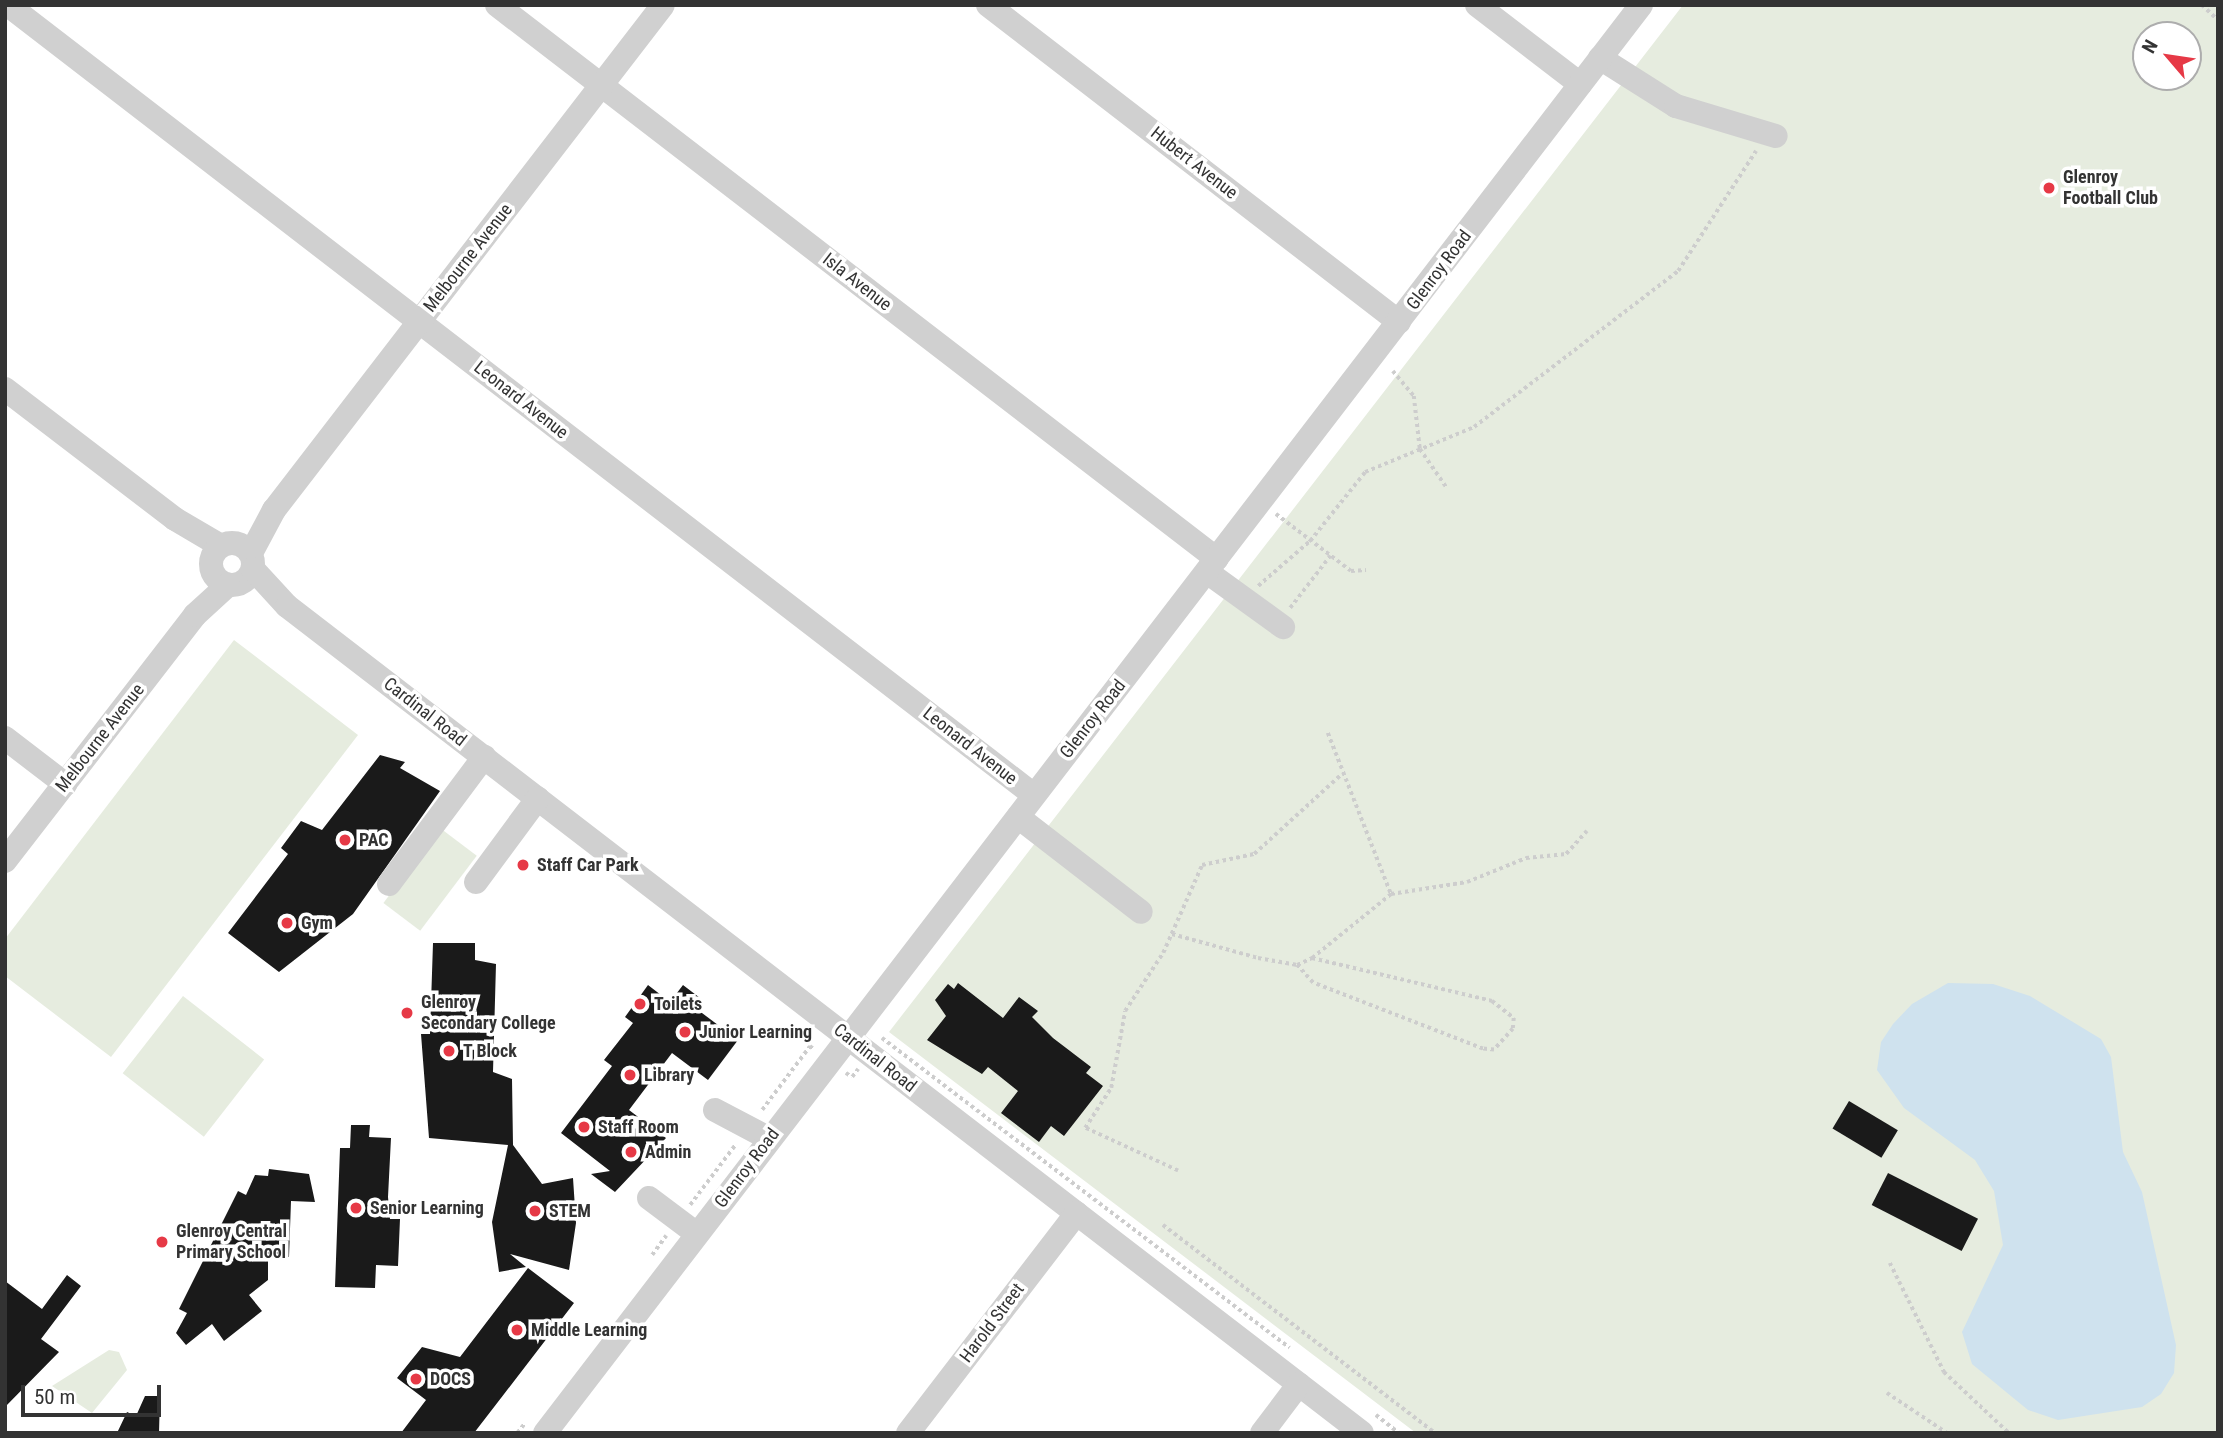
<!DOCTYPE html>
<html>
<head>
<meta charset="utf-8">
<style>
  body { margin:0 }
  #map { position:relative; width:2223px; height:1438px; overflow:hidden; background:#fff; font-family:"Roboto Condensed",sans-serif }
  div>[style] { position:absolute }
  .green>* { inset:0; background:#e6ecdf; transform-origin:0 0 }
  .water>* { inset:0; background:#cfe2ee }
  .building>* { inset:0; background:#1a1a1a; transform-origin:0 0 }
  .path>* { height:3.5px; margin-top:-1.75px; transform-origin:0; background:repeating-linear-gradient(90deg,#cdcdcd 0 3.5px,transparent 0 7px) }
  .minor>* { height:24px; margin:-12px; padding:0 12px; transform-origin:12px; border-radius:12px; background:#d0d0d0 }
  .minor>.ring { margin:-12px; padding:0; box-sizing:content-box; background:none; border:24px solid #d0d0d0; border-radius:50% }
  .dots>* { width:19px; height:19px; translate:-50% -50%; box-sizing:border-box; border:4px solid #fff; border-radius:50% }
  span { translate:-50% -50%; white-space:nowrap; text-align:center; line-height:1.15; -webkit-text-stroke:7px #fff; paint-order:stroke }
  .street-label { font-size:18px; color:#333 }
  .poi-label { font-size:18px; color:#333; font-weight:700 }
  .left { translate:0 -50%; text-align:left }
  .frame { position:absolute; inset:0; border:7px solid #333; pointer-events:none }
  .north { position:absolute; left:2132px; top:21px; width:70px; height:70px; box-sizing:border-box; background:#fff; border:2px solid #adadad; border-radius:50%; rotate:299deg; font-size:19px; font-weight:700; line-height:28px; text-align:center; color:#333 }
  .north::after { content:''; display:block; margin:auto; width:24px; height:32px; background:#e63946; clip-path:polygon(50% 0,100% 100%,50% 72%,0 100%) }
  .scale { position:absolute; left:21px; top:1385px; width:140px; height:32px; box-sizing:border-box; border:4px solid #333; border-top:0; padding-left:9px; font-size:21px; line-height:24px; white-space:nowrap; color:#333; -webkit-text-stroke:5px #fff; paint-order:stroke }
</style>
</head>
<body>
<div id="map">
  <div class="green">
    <i style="clip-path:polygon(evenodd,1683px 5px,2218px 5px,2218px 1433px,1416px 1433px,889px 1032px,1683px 5px,2146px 35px,2188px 35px,2188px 77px,2146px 77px,2146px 35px)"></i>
    <i style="clip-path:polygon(234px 640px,358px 735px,111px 1057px,5px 976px,5px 939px)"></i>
    <i style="left:440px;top:828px;width:46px;height:94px;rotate:37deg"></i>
    <i style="left:183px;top:996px;width:103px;height:98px;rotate:38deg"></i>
    <i style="clip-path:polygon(109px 1350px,119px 1352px,127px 1370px,92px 1413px,52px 1386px)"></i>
  </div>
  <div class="water">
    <i style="clip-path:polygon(1948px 983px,1993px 984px,2030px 996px,2101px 1039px,2111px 1057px,2123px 1152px,2142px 1192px,2176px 1345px,2174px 1373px,2161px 1394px,2142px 1407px,2058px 1420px,2028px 1410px,1972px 1364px,1962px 1332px,2003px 1245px,1994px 1191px,1975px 1160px,1904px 1108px,1877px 1070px,1881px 1042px,1893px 1024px,1912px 1004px)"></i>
  </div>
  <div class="building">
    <i style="clip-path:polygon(380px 755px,405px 762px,400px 768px,440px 791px,353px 914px,279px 972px,228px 933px,288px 854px,281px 848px,301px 821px,322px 830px)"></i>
    <i style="clip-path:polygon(433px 943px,475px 943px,475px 960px,496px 964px,493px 1072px,512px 1079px,513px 1145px,542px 1184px,573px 1178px,576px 1223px,569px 1270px,510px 1254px,526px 1267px,499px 1272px,492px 1222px,508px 1145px,429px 1138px,421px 1034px,430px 1034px)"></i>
    <i style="clip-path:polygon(958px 983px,1003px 1018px,1019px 997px,1038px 1011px,1032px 1017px,1053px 1038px,1091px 1067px,1086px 1073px,1103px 1086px,1064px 1136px,1051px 1126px,1039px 1142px,1001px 1113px,1018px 1091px,988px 1067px,982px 1074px,927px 1040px,946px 1016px,935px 1000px,948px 984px,954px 989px)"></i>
    <i style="clip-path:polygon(648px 985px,670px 1002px,683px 985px,700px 998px,694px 1007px,738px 1040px,708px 1080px,672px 1053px,629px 1110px,666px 1138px,615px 1192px,591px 1174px,610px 1171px,561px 1133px,612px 1066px,604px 1060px,633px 1023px,625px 1017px)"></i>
    <i style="left:1849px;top:1101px;width:57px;height:32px;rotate:31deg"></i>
    <i style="clip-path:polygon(351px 1125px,370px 1125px,369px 1137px,391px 1138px,388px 1197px,390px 1219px,400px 1219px,398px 1266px,376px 1265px,375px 1288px,335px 1287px,340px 1148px,350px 1148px)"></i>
    <i style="clip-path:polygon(269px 1169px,309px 1174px,315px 1202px,291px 1201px,289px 1257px,268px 1256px,268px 1280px,249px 1295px,262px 1311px,224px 1341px,212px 1324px,186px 1345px,176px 1333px,187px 1313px,179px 1309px,238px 1191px,246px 1195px,255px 1175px,268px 1176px)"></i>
    <i style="left:1888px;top:1173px;width:101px;height:36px;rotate:27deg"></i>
    <i style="clip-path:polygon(528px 1268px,574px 1303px,501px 1398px,474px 1433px,401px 1433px,426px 1400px,397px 1378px,422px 1347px,460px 1357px)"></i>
    <i style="clip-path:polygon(67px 1275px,81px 1286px,41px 1339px,59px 1352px,5px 1407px,5px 1281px,42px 1309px)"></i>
    <i style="clip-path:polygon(145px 1396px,160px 1396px,159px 1433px,117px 1433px,127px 1412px,136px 1416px)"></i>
  </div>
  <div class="path">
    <i style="left:2202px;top:5px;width:22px;rotate:43deg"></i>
    <i style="left:1393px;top:371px;width:33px;rotate:50deg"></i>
    <i style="left:1414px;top:396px;width:53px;rotate:83.5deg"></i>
    <i style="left:1420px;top:449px;width:47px;rotate:55.3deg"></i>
    <i style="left:1276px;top:514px;width:94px;rotate:37.2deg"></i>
    <i style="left:1351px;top:571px;width:15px;rotate:-4deg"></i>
    <i style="left:1258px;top:586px;width:69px;rotate:-40.9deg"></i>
    <i style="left:1310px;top:541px;width:88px;rotate:-51.4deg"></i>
    <i style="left:1365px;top:472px;width:118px;rotate:-22.4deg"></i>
    <i style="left:1474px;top:427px;width:257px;rotate:-37.4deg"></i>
    <i style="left:1678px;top:271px;width:143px;rotate:-57deg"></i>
    <i style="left:1290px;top:608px;width:66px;rotate:-52.4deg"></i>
    <i style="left:1328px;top:733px;width:173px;rotate:68.6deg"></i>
    <i style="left:1172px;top:934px;width:89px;rotate:15.6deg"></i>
    <i style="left:1258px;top:958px;width:40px;rotate:10deg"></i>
    <i style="left:1297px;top:965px;width:17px;rotate:-25deg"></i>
    <i style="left:1312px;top:958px;width:185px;rotate:13.4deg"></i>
    <i style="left:1492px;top:1001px;width:28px;rotate:38deg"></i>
    <i style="left:1514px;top:1018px;width:11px;rotate:95deg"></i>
    <i style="left:1513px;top:1029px;width:28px;rotate:132deg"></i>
    <i style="left:1494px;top:1050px;width:11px;rotate:-175deg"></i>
    <i style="left:1483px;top:1049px;width:182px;rotate:-158.8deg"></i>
    <i style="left:1313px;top:983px;width:24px;rotate:-132deg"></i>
    <i style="left:1312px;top:958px;width:102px;rotate:-39deg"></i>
    <i style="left:1391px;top:894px;width:77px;rotate:-9deg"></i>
    <i style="left:1467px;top:882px;width:64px;rotate:-22.1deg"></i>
    <i style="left:1526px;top:858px;width:40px;rotate:-5.7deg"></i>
    <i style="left:1566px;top:854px;width:31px;rotate:-48deg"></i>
    <i style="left:882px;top:1038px;width:512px;rotate:37.23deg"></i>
    <i style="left:846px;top:1073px;width:7px;rotate:34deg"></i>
    <i style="left:852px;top:1077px;width:10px;rotate:-53deg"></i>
    <i style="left:762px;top:1110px;width:80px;rotate:-53.1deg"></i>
    <i style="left:810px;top:1046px;width:6px;rotate:39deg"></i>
    <i style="left:1178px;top:1171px;width:102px;rotate:-155.2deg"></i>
    <i style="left:1085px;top:1128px;width:48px;rotate:-57deg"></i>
    <i style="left:1111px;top:1088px;width:78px;rotate:-79.7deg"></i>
    <i style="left:1125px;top:1011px;width:69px;rotate:-56.8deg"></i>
    <i style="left:1163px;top:953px;width:96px;rotate:-66.1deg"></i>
    <i style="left:1202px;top:865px;width:53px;rotate:-11.9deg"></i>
    <i style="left:1254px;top:854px;width:119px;rotate:-42.3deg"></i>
    <i style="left:690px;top:1205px;width:76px;rotate:-53deg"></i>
    <i style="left:1163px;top:1225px;width:342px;rotate:37.4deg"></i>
    <i style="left:652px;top:1255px;width:24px;rotate:-54deg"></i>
    <i style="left:1890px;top:1263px;width:122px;rotate:63.6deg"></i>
    <i style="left:1944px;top:1372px;width:89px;rotate:43.2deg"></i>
    <i style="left:1887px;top:1393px;width:72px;rotate:33.7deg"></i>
    <i style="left:1376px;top:1415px;width:29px;rotate:38deg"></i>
    <i style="left:517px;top:1433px;width:13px;rotate:-51deg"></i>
  </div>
  <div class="minor">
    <i style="left:8px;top:5px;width:1295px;rotate:37.6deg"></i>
    <i style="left:497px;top:5px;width:908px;rotate:37.58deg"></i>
    <i style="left:988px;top:5px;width:519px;rotate:37.64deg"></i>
    <i style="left:1477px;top:5px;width:130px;rotate:37.5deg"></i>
    <i style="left:1600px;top:58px;width:90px;rotate:32.3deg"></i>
    <i style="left:1676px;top:106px;width:104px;rotate:16.7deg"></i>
    <i style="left:5px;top:389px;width:214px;rotate:37.4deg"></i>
    <i style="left:175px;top:519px;width:53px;rotate:30.4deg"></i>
    <i class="ring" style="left:211px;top:543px;width:18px;height:18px"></i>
    <i style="left:251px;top:553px;width:49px;rotate:-61.9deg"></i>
    <i style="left:274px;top:510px;width:637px;rotate:-52.39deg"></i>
    <i style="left:253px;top:569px;width:50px;rotate:47.4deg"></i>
    <i style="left:287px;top:606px;width:1356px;rotate:37.57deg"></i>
    <i style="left:1207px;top:572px;width:94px;rotate:35.9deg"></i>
    <i style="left:5px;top:738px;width:76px;rotate:37.5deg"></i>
    <i style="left:1018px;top:817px;width:155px;rotate:37.7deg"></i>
    <i style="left:5px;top:861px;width:311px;rotate:-52.3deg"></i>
    <i style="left:195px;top:615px;width:45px;rotate:-42.3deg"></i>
    <i style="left:476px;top:882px;width:104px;rotate:-53.6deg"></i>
    <i style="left:389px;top:884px;width:159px;rotate:-53.2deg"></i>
    <i style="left:715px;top:1110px;width:62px;rotate:27.8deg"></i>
    <i style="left:649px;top:1198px;width:60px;rotate:36.9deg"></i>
    <i style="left:545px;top:1433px;width:1800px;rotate:-52.49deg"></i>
    <i style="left:908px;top:1433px;width:277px;rotate:-52.5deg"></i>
    <i style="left:1262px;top:1433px;width:61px;rotate:-52.9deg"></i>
  </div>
  <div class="dots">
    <i style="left:2049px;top:188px;background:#e63946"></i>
    <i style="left:345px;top:840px;background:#e63946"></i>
    <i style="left:523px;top:865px;background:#e63946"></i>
    <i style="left:287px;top:923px;background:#e63946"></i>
    <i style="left:640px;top:1004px;background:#e63946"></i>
    <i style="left:407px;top:1013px;background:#e63946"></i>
    <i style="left:685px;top:1032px;background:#e63946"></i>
    <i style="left:449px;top:1051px;background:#e63946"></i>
    <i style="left:630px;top:1075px;background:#e63946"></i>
    <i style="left:584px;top:1127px;background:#e63946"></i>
    <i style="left:631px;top:1152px;background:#e63946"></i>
    <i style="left:356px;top:1208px;background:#e63946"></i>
    <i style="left:535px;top:1211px;background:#e63946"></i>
    <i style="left:162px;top:1242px;background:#e63946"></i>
    <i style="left:517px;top:1330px;background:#e63946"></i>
    <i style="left:416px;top:1379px;background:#e63946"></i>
  </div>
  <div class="street-label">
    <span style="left:1194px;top:163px;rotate:38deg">Hubert Avenue</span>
    <span style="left:468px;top:258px;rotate:-52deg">Melbourne Avenue</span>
    <span style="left:1439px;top:270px;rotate:-53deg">Glenroy Road</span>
    <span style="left:857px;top:282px;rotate:38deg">Isla Avenue</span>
    <span style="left:521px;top:400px;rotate:38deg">Leonard Avenue</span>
    <span style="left:425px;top:712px;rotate:38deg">Cardinal Road</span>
    <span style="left:1093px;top:719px;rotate:-52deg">Glenroy Road</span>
    <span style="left:100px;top:738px;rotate:-52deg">Melbourne Avenue</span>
    <span style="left:970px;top:746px;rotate:38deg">Leonard Avenue</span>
    <span style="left:875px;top:1058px;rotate:38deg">Cardinal Road</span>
    <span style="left:747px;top:1168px;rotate:-53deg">Glenroy Road</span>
    <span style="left:992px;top:1323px;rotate:-53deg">Harold Street</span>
  </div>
  <div class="poi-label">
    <span class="left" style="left:2063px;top:188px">Glenroy<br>Football Club</span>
    <span class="left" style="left:359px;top:840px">PAC</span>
    <span class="left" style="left:537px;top:865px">Staff Car Park</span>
    <span class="left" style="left:301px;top:923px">Gym</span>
    <span class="left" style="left:421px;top:1013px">Glenroy<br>Secondary College</span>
    <span class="left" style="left:654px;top:1004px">Toilets</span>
    <span class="left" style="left:699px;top:1032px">Junior Learning</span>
    <span class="left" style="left:463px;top:1051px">T Block</span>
    <span class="left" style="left:644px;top:1075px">Library</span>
    <span class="left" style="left:598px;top:1127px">Staff Room</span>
    <span class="left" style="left:645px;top:1152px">Admin</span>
    <span class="left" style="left:370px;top:1208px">Senior Learning</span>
    <span class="left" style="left:549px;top:1211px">STEM</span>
    <span class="left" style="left:176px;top:1242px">Glenroy Central<br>Primary School</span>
    <span class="left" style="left:531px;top:1330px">Middle Learning</span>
    <span class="left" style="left:430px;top:1379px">DOCS</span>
  </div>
  <div class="frame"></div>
  <div class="north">N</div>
  <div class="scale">50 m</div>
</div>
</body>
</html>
